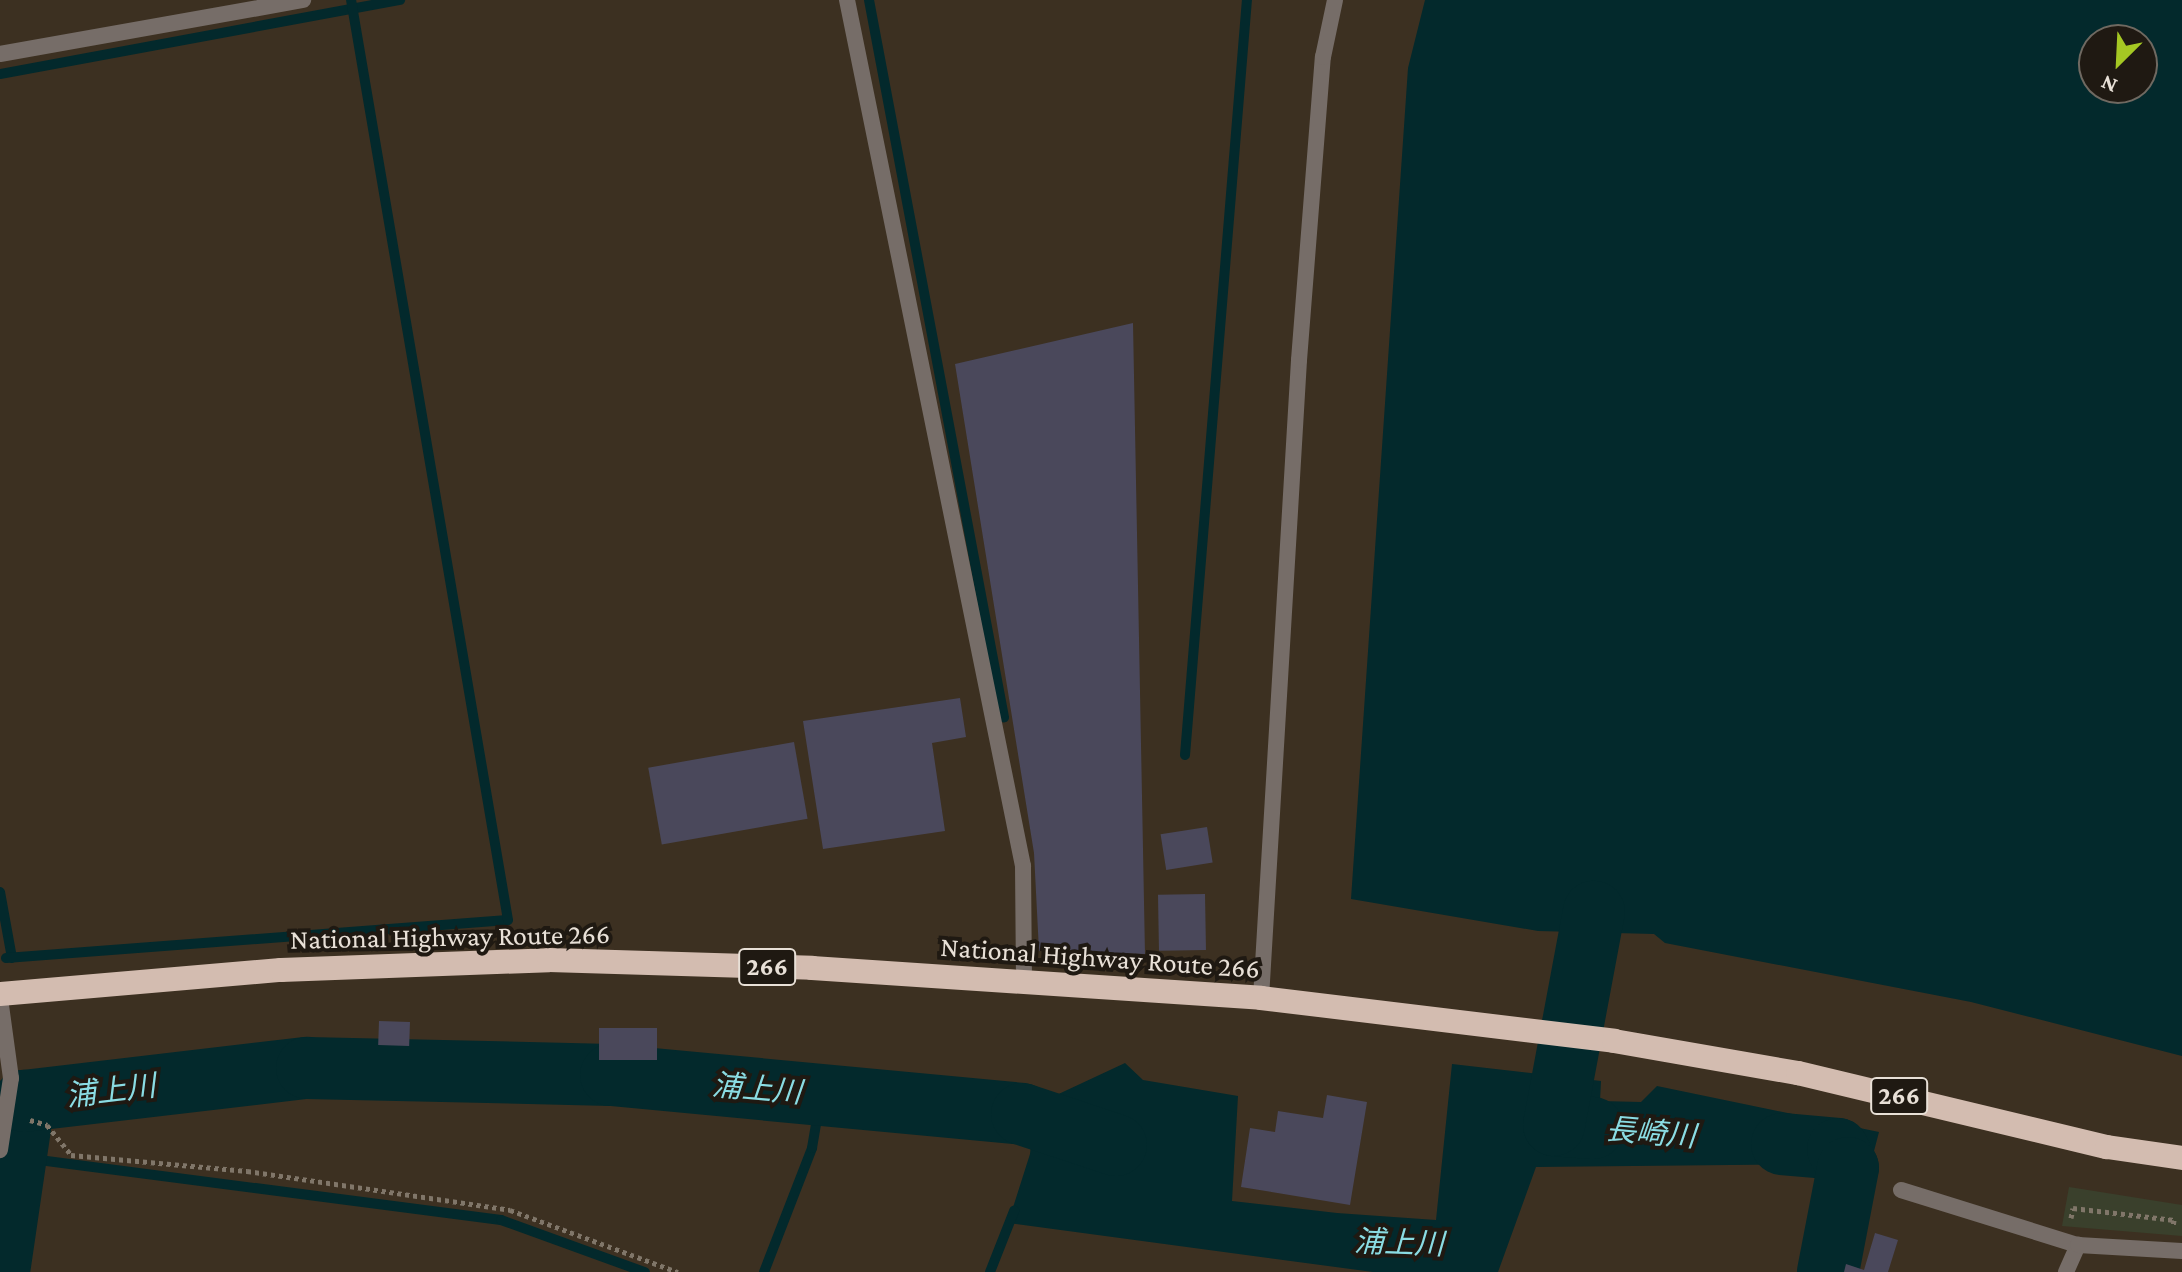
<!DOCTYPE html>
<html>
<head>
<meta charset="utf-8">
<style>
  body { margin:0 }
  #map { position:relative; width:2182px; height:1272px; overflow:hidden; background:#3c3021; font-family:"Crimson Pro","Noto Sans JP",serif }
  div>[style] { position:absolute }
  .green>* { inset:0; background:#3a402c }
  .water>* { inset:0; background:#03292c }
  .stream>* { height:10px; margin:-5px; padding:0 5px; transform-origin:5px; border-radius:5px; background:#03292c }
  .river>* { height:62px; margin:-31px; padding:0 31px; transform-origin:31px; border-radius:31px; background:#03292c }
  .building>* { inset:0; background:#4a485b; transform-origin:0 0 }
  .path>* { height:5px; margin-top:-2.5px; transform-origin:0; background:repeating-linear-gradient(90deg,#807669 0 4px,transparent 0 8px) }
  .street>* { height:16px; margin:-8px; padding:0 8px; transform-origin:8px; border-radius:8px; background:#766d68 }
  .highway>* { height:24px; margin:-12px; padding:0 12px; transform-origin:12px; border-radius:12px; background:#d3bcb0 }
  span { translate:-50% -50%; white-space:nowrap; text-align:center; line-height:1.15; -webkit-text-stroke:8px #1f1912; paint-order:stroke }
  .shield-label span { padding:2px 6px; background:#1f1912; border:2px solid; border-radius:6px; -webkit-text-stroke-width:0 }
  .shield-label { font-size:26px; color:#e8e0d7; font-weight:700 }
  .street-label { font-size:28px; color:#e8e0d7 }
  .water-label { font-size:30px; color:#8adce3; font-style:italic }
  .north { position:absolute; left:2078px; top:24px; width:80px; height:80px; box-sizing:border-box; background:#1f1912; border:2px solid #6f6961; border-radius:50%; rotate:204deg; font-size:22px; font-weight:700; line-height:32px; text-align:center; color:#e8e0d7 }
  .north::after { content:''; display:block; margin:auto; width:28px; height:36px; background:#a5c823; clip-path:polygon(50% 0,100% 100%,50% 72%,0 100%) }
</style>
</head>
<body>
<div id="map">
  <div class="green">
    <i style="clip-path:polygon(2069px 1187px,2182px 1205px,2182px 1236px,2062px 1226px)"></i>
  </div>
  <div class="water">
    <i style="clip-path:polygon(evenodd,1425px 0,2182px 0,2182px 1056px,1971px 1002px,1665px 943px,1654px 934px,1538px 931px,1351px 899px,1408px 68px,1425px 0,2142px 40px,2142px 88px,2094px 88px,2094px 40px,2142px 40px)"></i>
    <i style="clip-path:polygon(1125px 1063px,1143px 1080px,1238px 1096px,1232px 1201px,1337px 1213px,1436px 1220px,1452px 1064px,1601px 1081px,1600px 1101px,1641px 1102px,1657px 1086px,1879px 1132px,1868px 1174px,1841px 1176px,1820px 1164px,1536px 1167px,1498px 1272px,1373px 1272px,1008px 1223px,1030px 1154px,1035px 1105px)"></i>
  </div>
  <div class="stream">
    <i style="left:869px;top:0;width:730px;rotate:79.34deg"></i>
    <i style="left:0;top:74px;width:407px;rotate:-10.5deg"></i>
    <i style="left:1185px;top:755px;width:758px;rotate:-85.31deg"></i>
    <i style="left:0;top:892px;width:67px;rotate:79.7deg"></i>
    <i style="left:6px;top:958px;width:503px;rotate:-4.33deg"></i>
    <i style="left:508px;top:920px;width:933px;rotate:-99.68deg"></i>
    <i style="left:2px;top:1101px;width:22px"></i>
    <i style="left:16px;top:1157px;width:489px;rotate:7.4deg"></i>
    <i style="left:501px;top:1220px;width:153px;rotate:19.9deg"></i>
    <i style="left:764px;top:1272px;width:133px;rotate:-68.8deg"></i>
    <i style="left:812px;top:1148px;width:54px;rotate:-80.4deg"></i>
    <i style="left:990px;top:1272px;width:66px;rotate:-68.5deg"></i>
  </div>
  <div class="river">
    <i style="left:1593px;top:1128px;width:39px;rotate:-176deg"></i>
    <i style="left:1554px;top:1125px;width:217px;rotate:-79.4deg"></i>
    <i style="left:1782px;top:1144px;width:56px;rotate:5.1deg"></i>
    <i style="left:1838px;top:1149px;width:21px;rotate:62deg"></i>
    <i style="left:1848px;top:1168px;width:106px;rotate:100.9deg"></i>
    <i style="left:0;top:1265px;width:166px;rotate:-81.7deg"></i>
    <i style="left:24px;top:1101px;width:285px;rotate:-6.7deg"></i>
    <i style="left:307px;top:1068px;width:304px;rotate:1.3deg"></i>
    <i style="left:611px;top:1075px;width:413px;rotate:5.4deg"></i>
    <i style="left:1022px;top:1114px;width:99px;rotate:18.3deg"></i>
  </div>
  <div class="building">
    <i style="clip-path:polygon(1133px 323px,1145px 954px,1039px 951px,1034px 853px,955px 364px)"></i>
    <i style="clip-path:polygon(960px 698px,966px 737px,932px 743px,945px 831px,823px 849px,803px 721px)"></i>
    <i style="left:794px;top:742px;width:78px;height:148px;rotate:80deg"></i>
    <i style="left:1207px;top:827px;width:36px;height:47px;rotate:81deg"></i>
    <i style="left:1205px;top:894px;width:56px;height:47px;rotate:89deg"></i>
    <i style="left:379px;top:1021px;width:31px;height:24px;rotate:2deg"></i>
    <i style="left:599px;top:1028px;width:58px;height:32px"></i>
    <i style="clip-path:polygon(1327px 1095px,1367px 1102px,1350px 1205px,1241px 1187px,1250px 1128px,1275px 1132px,1278px 1111px,1323px 1118px)"></i>
    <i style="clip-path:polygon(1875px 1233px,1898px 1240px,1888px 1272px,1844px 1272px,1846px 1264px,1864px 1270px)"></i>
  </div>
  <div class="path">
    <i style="left:30px;top:1120px;width:18px;rotate:16deg"></i>
    <i style="left:47px;top:1125px;width:38px;rotate:51deg"></i>
    <i style="left:71px;top:1155px;width:177px;rotate:5.2deg"></i>
    <i style="left:247px;top:1171px;width:266px;rotate:8.4deg"></i>
    <i style="left:510px;top:1210px;width:179px;rotate:20.3deg"></i>
    <i style="left:2071px;top:1218px;width:10px;rotate:-79deg"></i>
    <i style="left:2073px;top:1208px;width:102px;rotate:6.8deg"></i>
    <i style="left:2174px;top:1220px;width:7px;rotate:98deg"></i>
  </div>
  <div class="street">
    <i style="left:847px;top:0;width:884px;rotate:78.51deg"></i>
    <i style="left:1023px;top:866px;width:119px;rotate:89.5deg"></i>
    <i style="left:0;top:54px;width:308px;rotate:-10.1deg"></i>
    <i style="left:0;top:998px;width:81px;rotate:82.2deg"></i>
    <i style="left:11px;top:1078px;width:73px;rotate:98.7deg"></i>
    <i style="left:1261px;top:998px;width:639px;rotate:-86.59deg"></i>
    <i style="left:1299px;top:360px;width:304px;rotate:-85.5deg"></i>
    <i style="left:1323px;top:57px;width:58px;rotate:-78.1deg"></i>
    <i style="left:1901px;top:1190px;width:185px;rotate:17.3deg"></i>
    <i style="left:2066px;top:1272px;width:30px;rotate:-66deg"></i>
    <i style="left:2078px;top:1245px;width:104px;rotate:3.3deg"></i>
  </div>
  <div class="highway">
    <i style="left:0;top:994px;width:282px;rotate:-4.9deg"></i>
    <i style="left:281px;top:970px;width:268px;rotate:-2.1deg"></i>
    <i style="left:549px;top:960px;width:263px;rotate:1.7deg"></i>
    <i style="left:812px;top:968px;width:450px;rotate:3.8deg"></i>
    <i style="left:1261px;top:998px;width:356px;rotate:6.9deg"></i>
    <i style="left:1614px;top:1041px;width:187px;rotate:9.9deg"></i>
    <i style="left:1798px;top:1073px;width:318px;rotate:13.5deg"></i>
    <i style="left:2107px;top:1147px;width:76px;rotate:8.3deg"></i>
  </div>
  <div class="shield-label">
    <span style="left:767px;top:967px">266</span>
    <span style="left:1899px;top:1096px">266</span>
  </div>
  <div class="street-label">
    <span style="left:450px;top:937px;rotate:-1deg">National Highway Route 266</span>
    <span style="left:1100px;top:958px;rotate:4deg">National Highway Route 266</span>
  </div>
  <div class="water-label">
    <span style="left:757px;top:1089px;rotate:5deg">浦上川</span>
    <span style="left:111px;top:1091px;rotate:-7deg">浦上川</span>
    <span style="left:1651px;top:1133px;rotate:5deg">長崎川</span>
    <span style="left:1399px;top:1243px;rotate:2deg">浦上川</span>
  </div>
  <div class="north">N</div>
</div>
</body>
</html>
